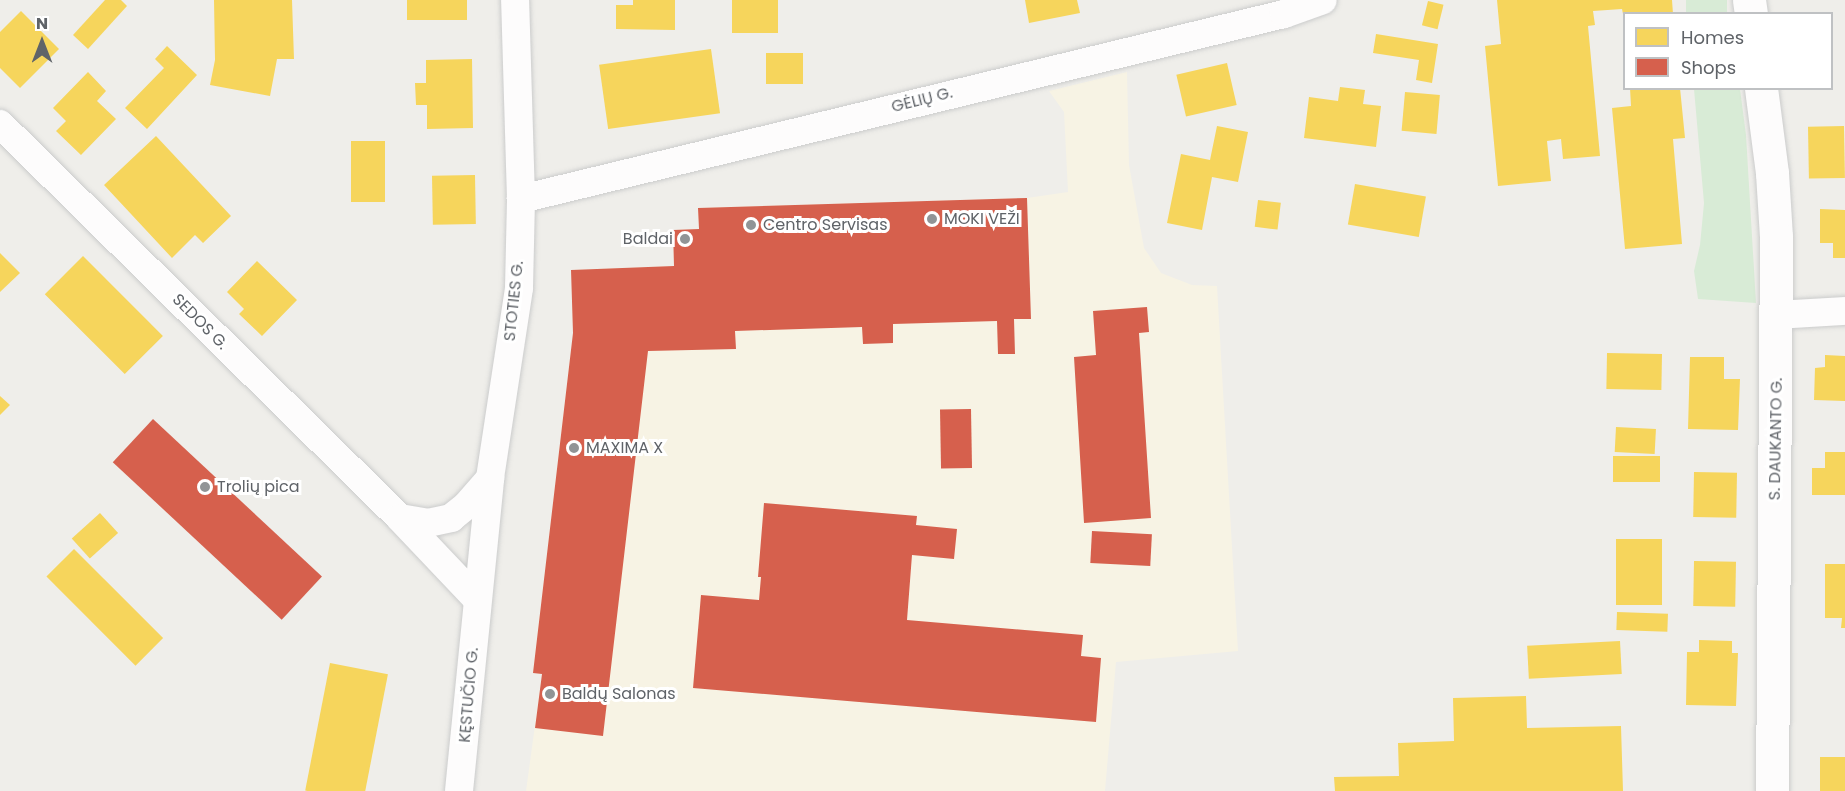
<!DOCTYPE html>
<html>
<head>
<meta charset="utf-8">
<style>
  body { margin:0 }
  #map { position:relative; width:1845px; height:791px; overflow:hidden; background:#efeeea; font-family:Poppins,sans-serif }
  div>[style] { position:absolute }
  .commercial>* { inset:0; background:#f7f3e4 }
  .green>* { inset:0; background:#d8ebd6; transform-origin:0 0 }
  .homes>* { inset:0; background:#f6d55c; transform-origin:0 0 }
  .shops>* { inset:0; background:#d6604d; transform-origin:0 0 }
  .roads { filter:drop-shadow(0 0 2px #cbcccc) drop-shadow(0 0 2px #cbcccc) }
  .street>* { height:28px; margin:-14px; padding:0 14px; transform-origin:14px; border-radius:14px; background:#fdfcfc }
  .secondary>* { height:33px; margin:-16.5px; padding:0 16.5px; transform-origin:16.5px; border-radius:16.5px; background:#fdfcfc }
  .dots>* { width:16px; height:16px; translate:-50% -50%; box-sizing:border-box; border:3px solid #fff; border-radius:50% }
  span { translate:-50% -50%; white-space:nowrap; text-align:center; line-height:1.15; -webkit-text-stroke:6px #fff; paint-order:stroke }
  .street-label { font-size:16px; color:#5f6368 }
  .poi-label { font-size:16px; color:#5f6368 }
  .left { translate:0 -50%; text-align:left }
  .right { translate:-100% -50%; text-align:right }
  .legend { position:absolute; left:1623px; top:12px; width:210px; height:78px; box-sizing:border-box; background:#fff; border:2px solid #bfc1c3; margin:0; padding:8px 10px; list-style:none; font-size:18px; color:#5f6368 }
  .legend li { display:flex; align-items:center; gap:12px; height:30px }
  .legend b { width:30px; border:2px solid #bfc1c3 }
  .north { position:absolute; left:12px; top:12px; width:60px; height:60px; -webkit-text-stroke:4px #fff; paint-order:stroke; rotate:0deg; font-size:16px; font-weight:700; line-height:24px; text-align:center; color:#5f6368 }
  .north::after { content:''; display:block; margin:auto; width:21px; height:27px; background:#5f6368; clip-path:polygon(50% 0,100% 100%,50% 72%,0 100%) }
</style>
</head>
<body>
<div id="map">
  <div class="commercial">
    <i style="clip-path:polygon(1127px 72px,1129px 165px,1144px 248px,1161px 273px,1192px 285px,1217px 286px,1238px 651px,1116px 662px,1105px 791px,526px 791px,542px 674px,533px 673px,573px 333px,571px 270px,674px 266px,673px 230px,699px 229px,698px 208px,1027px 198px,1068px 192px,1064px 112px,1049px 91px)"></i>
  </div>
  <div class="green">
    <i style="left:1686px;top:0;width:41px;height:13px"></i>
    <i style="clip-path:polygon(1694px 89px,1740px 89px,1746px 135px,1756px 303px,1698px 299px,1694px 271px,1700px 245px,1704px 203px)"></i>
  </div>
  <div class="homes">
    <i style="clip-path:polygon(105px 0,121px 0,127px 6px,88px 49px,73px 35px)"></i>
    <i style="clip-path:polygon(214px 0,292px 0,294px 59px,277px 59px,270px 96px,210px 85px,215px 60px)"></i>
    <i style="left:407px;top:0;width:60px;height:20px"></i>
    <i style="clip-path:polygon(633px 0,675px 0,675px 30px,616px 29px,616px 5px,633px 5px)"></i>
    <i style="left:732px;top:0;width:46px;height:33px"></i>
    <i style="clip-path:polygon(1025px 0,1077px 0,1080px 13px,1029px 23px)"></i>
    <i style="clip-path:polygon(1497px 0,1672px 0,1673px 14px,1623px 14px,1622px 9px,1593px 11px,1595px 25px,1588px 26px,1600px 156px,1563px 159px,1561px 139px,1547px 141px,1551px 181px,1498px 186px,1485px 46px,1501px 44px)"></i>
    <i style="left:1428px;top:1px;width:16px;height:25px;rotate:14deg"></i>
    <i style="clip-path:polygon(21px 11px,59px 49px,20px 88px,0 68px,0 32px)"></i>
    <i style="clip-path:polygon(1376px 34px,1438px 44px,1432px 83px,1416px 80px,1419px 60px,1373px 53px)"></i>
    <i style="clip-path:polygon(167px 46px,197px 75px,147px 129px,125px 108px,164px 68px,155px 59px)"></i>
    <i style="left:711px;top:49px;width:65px;height:113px;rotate:82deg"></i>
    <i style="left:766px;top:53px;width:37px;height:31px"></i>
    <i style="clip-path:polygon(472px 59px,473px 128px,427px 129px,427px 105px,416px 105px,415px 83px,426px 83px,426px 60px)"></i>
    <i style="left:1227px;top:63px;width:43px;height:52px;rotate:77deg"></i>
    <i style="clip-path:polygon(88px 72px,106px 91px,97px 101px,116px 119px,81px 155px,56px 131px,66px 121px,53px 108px)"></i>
    <i style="clip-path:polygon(1340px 87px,1365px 90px,1363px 104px,1381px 106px,1376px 147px,1304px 138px,1309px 97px,1338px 101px)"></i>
    <i style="clip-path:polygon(1630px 88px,1680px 88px,1685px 138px,1673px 139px,1682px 244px,1625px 249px,1612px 108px,1631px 106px)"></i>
    <i style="left:1405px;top:92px;width:35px;height:39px;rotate:5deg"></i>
    <i style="clip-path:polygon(1217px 126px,1248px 132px,1238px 182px,1212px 177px,1202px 230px,1167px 223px,1181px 154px,1210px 160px)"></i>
    <i style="left:1844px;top:126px;width:52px;height:36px;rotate:89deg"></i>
    <i style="clip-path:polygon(156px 136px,231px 216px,203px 243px,195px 235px,172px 258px,104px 185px)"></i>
    <i style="left:351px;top:141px;width:34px;height:61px"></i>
    <i style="left:475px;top:175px;width:49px;height:43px;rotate:89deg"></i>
    <i style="left:1355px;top:184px;width:72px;height:41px;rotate:10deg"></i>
    <i style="left:1258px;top:200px;width:23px;height:27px;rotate:7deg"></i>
    <i style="clip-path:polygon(1820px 209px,1845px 210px,1845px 258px,1833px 258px,1833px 243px,1820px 243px)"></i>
    <i style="clip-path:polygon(0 253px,20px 273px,0 292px)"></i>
    <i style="left:83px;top:256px;width:113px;height:54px;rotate:45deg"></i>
    <i style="clip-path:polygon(257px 261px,297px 300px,262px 336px,239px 314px,244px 309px,227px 292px)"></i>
    <i style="left:1607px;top:353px;width:55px;height:36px;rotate:1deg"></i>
    <i style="clip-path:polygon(1825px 355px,1845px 356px,1845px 401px,1814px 400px,1815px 368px,1825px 367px)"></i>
    <i style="clip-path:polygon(1690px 357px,1724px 357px,1724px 379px,1740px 379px,1738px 430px,1688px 429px)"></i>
    <i style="clip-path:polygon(0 396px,10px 405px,0 415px)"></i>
    <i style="left:1616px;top:427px;width:40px;height:25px;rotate:3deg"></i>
    <i style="clip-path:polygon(1825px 452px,1845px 452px,1845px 495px,1812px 495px,1812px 468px,1825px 468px)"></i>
    <i style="left:1613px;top:456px;width:47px;height:26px"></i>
    <i style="left:1694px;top:472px;width:43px;height:45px;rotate:1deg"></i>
    <i style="left:100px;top:513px;width:27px;height:38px;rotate:48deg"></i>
    <i style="left:1616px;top:539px;width:46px;height:66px"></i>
    <i style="left:74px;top:549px;width:126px;height:39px;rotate:45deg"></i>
    <i style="left:1694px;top:561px;width:42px;height:45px;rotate:1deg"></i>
    <i style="clip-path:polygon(1825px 564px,1845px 564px,1845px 628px,1841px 628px,1842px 618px,1825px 618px)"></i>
    <i style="left:1617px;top:612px;width:51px;height:18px;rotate:2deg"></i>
    <i style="clip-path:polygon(1699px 640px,1732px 641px,1732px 653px,1738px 653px,1736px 706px,1686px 705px,1687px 652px,1699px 652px)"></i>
    <i style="left:1620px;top:641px;width:33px;height:93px;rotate:87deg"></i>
    <i style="left:330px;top:663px;width:59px;height:130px;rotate:11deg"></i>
    <i style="clip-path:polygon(1526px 696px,1527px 728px,1621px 726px,1623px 791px,1335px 791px,1334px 777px,1399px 776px,1398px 743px,1454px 741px,1453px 698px)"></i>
    <i style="left:1820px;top:757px;width:25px;height:34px"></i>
  </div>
  <div class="shops">
    <i style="clip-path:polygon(1027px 198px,1031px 319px,1014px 319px,1015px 354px,998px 354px,997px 321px,893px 324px,893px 343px,863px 344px,862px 327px,735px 331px,736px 349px,648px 351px,603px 736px,535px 728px,542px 674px,533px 673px,573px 333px,571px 270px,674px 266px,673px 230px,699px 229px,698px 208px)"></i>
    <i style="clip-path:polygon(1147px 307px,1149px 332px,1139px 333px,1151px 518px,1084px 523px,1074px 357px,1096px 355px,1093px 311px)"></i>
    <i style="left:971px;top:409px;width:59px;height:31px;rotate:89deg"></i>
    <i style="left:153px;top:419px;width:231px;height:59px;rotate:43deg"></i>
    <i style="clip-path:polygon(764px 503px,917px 516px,916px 525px,957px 529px,954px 559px,912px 555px,907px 620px,1083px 635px,1081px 656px,1101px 658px,1096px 722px,693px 688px,701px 595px,759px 600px,761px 577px,758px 577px)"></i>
    <i style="left:1092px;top:531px;width:60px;height:32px;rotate:3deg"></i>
  </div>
  <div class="roads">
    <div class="street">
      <i style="left:0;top:124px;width:561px;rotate:44.57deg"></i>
      <i style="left:400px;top:518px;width:112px;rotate:46.5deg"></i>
      <i style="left:521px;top:199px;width:785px;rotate:-13.63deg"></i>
      <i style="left:1284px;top:14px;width:41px;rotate:-19.7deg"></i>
      <i style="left:1777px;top:315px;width:68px;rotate:-3.4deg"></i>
      <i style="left:400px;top:518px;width:28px;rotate:10deg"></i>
      <i style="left:428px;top:523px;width:24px;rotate:-12deg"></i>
      <i style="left:451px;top:518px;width:19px;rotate:-39deg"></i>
      <i style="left:466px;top:506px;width:37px;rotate:-49deg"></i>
      <i style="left:459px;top:791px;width:315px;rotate:-84.3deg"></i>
      <i style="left:490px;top:478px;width:192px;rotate:-81.3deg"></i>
      <i style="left:519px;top:288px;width:89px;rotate:-88.7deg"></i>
      <i style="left:521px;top:199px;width:199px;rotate:-91.7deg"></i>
    </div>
    <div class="secondary">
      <i style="left:1749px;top:0;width:14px;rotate:82deg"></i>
      <i style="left:1761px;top:88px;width:86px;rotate:82.6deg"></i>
      <i style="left:1772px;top:173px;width:64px;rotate:86.4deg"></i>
      <i style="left:1776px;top:237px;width:554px;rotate:90.41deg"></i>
    </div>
  </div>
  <div class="dots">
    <i style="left:932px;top:219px;background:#919496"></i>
    <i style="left:751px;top:225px;background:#919496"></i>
    <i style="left:685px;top:239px;background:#919496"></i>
    <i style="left:574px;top:448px;background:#919496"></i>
    <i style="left:205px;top:487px;background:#919496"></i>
    <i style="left:550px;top:694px;background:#919496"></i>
  </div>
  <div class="street-label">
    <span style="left:922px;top:100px;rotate:-14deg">GĖLIŲ G.</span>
    <span style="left:514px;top:301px;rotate:-84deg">STOTIES G.</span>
    <span style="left:200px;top:322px;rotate:45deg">SEDOS G.</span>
    <span style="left:1776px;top:439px;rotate:-89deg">S. DAUKANTO G.</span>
    <span style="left:469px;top:695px;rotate:-85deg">KĘSTUČIO G.</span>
  </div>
  <div class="poi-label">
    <span class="left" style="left:944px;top:219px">MOKI VEŽI</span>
    <span class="left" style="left:763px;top:225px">Centro Servisas</span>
    <span class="right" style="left:673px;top:239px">Baldai</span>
    <span class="left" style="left:586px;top:448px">MAXIMA X</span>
    <span class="left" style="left:217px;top:487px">Trolių pica</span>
    <span class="left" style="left:562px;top:694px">Baldų Salonas</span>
  </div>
  <ul class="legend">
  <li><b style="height:16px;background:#f6d55c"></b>Homes</li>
  <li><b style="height:16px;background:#d6604d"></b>Shops</li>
  </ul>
  <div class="north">N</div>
</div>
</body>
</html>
